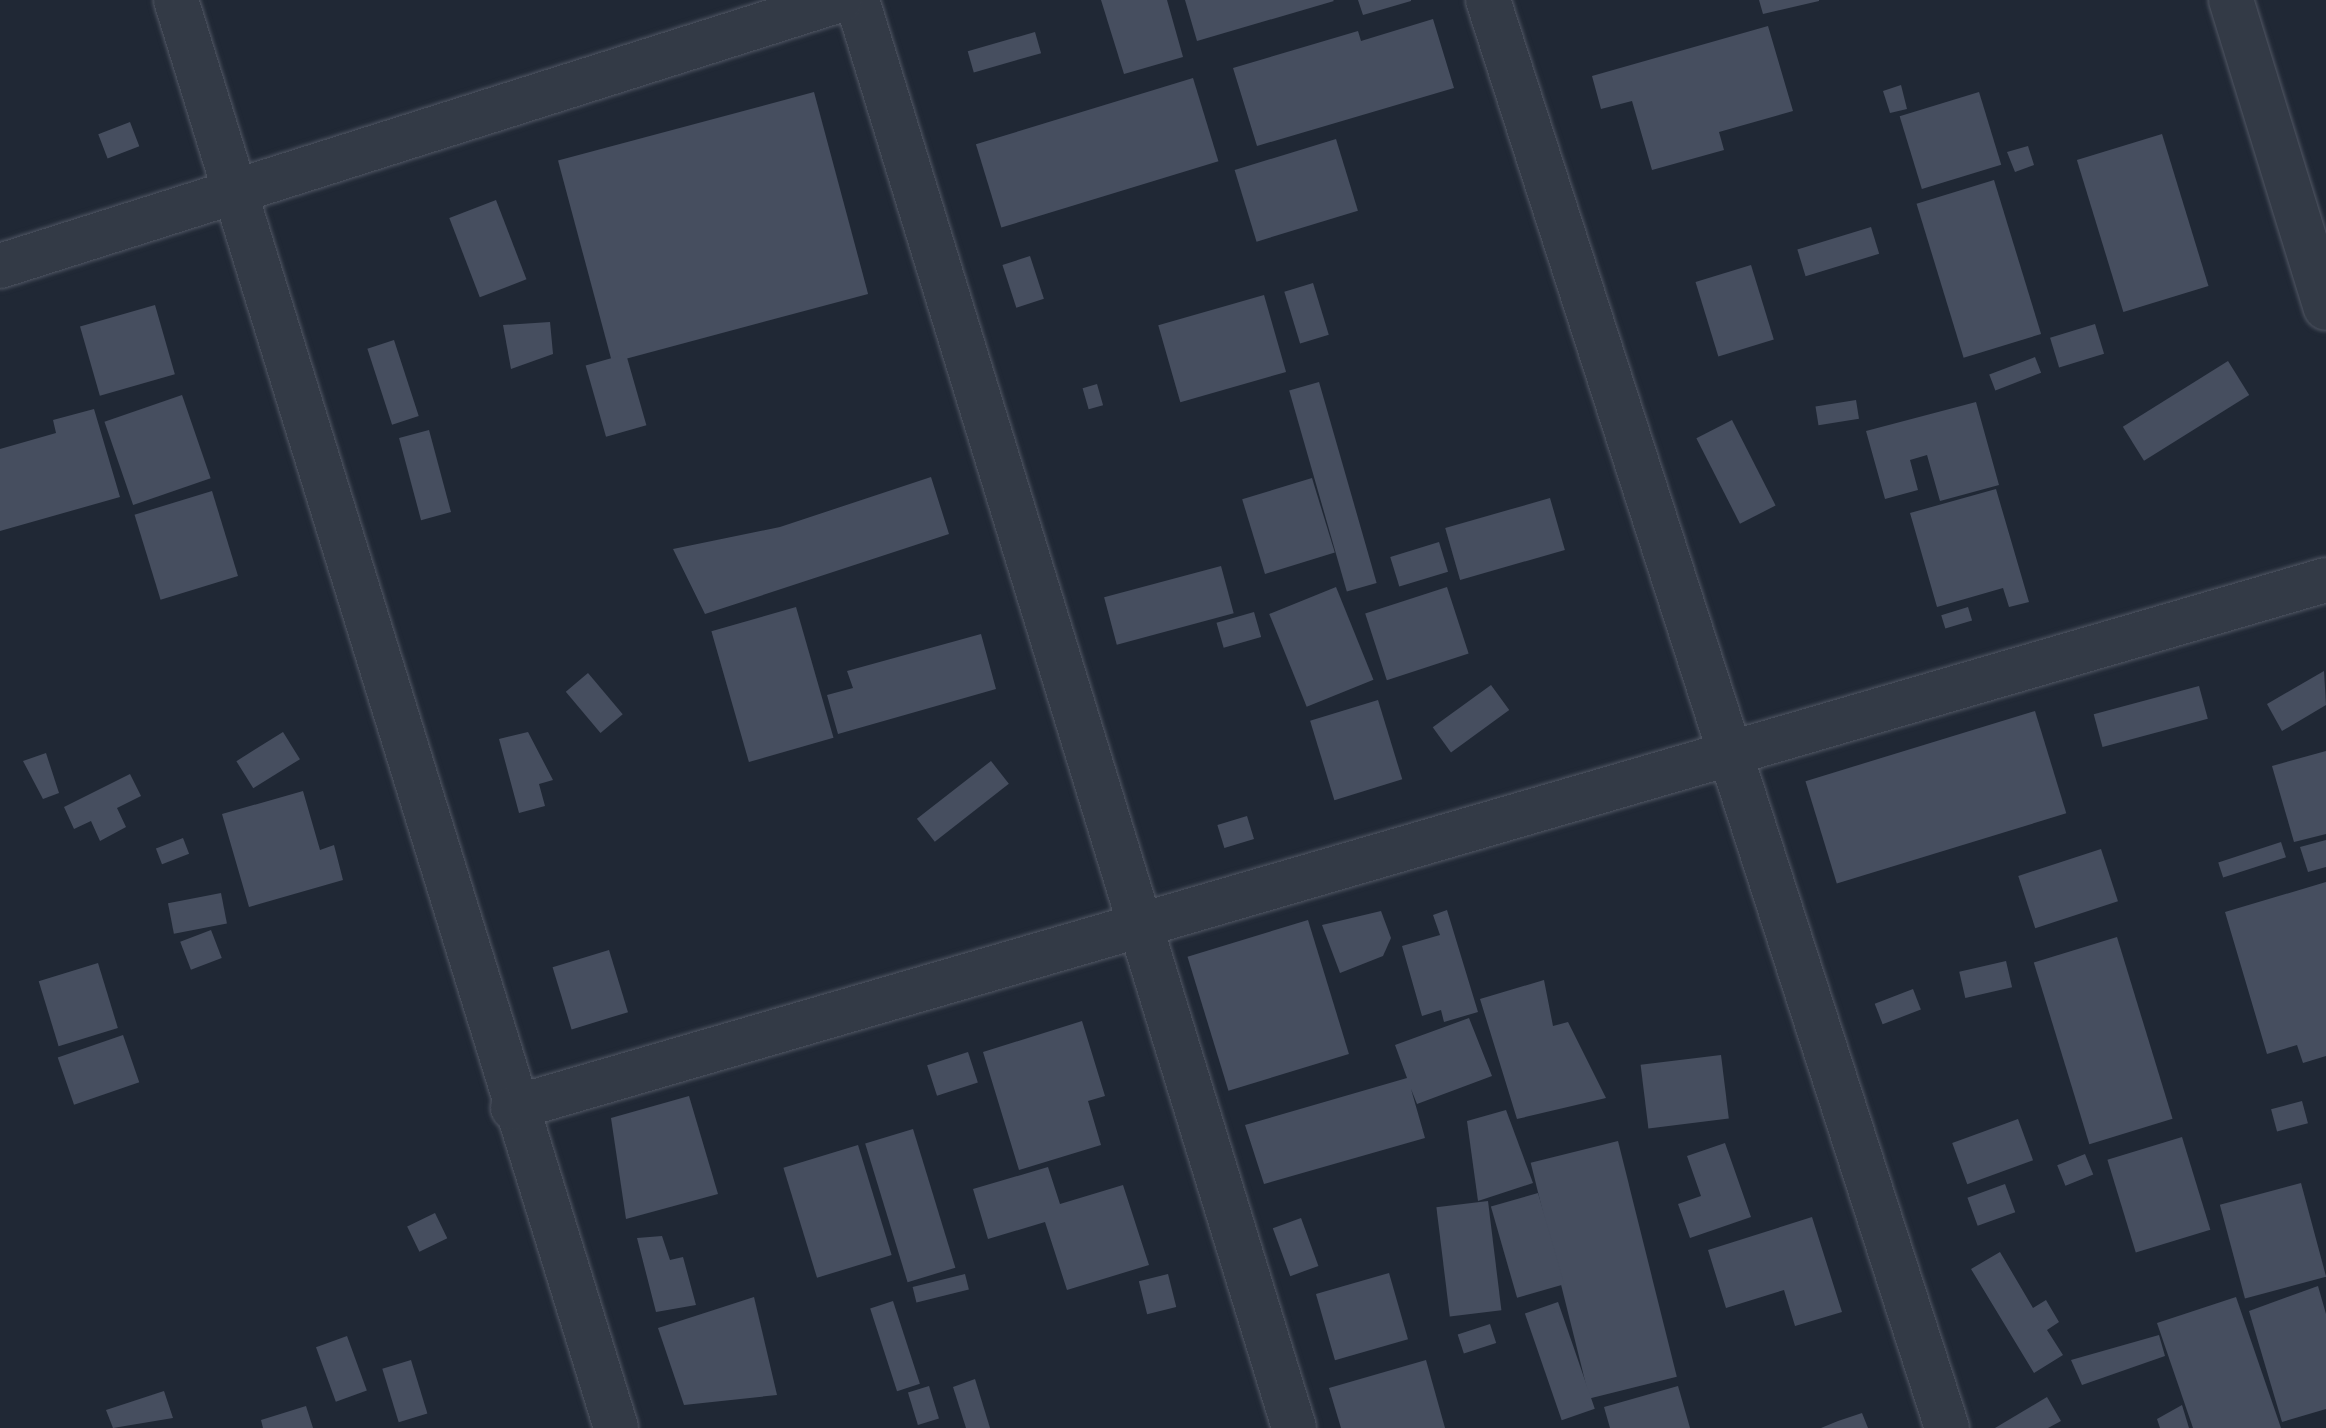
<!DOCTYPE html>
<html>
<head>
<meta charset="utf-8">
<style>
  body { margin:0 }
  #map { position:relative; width:2326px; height:1428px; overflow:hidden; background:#202835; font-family:"Noto Sans",sans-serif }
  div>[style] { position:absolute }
  .building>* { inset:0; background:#464e5f; transform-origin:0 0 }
  .roads { filter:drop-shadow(0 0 2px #515764) drop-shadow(0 0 2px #515764) }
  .minor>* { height:44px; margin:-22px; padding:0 22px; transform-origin:22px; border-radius:22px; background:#333a46 }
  span { translate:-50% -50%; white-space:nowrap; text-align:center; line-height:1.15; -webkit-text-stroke:6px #191f2a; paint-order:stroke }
</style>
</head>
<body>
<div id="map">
  <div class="building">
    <i style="clip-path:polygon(1101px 0,1167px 0,1183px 57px,1124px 74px)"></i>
    <i style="clip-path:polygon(1185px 0,1333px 0,1334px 1px,1197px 41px)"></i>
    <i style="clip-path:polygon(1358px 0,1411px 0,1411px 1px,1363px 15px)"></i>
    <i style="clip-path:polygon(1759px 0,1819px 0,1819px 1px,1763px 14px)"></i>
    <i style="clip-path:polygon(1433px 19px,1454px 88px,1257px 146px,1233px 68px,1358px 31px,1361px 41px)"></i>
    <i style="clip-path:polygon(1768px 26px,1793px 111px,1719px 132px,1724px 150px,1652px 170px,1632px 101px,1601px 109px,1592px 76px)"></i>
    <i style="left:1035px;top:32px;width:22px;height:70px;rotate:74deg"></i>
    <i style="left:1193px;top:78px;width:87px;height:227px;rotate:73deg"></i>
    <i style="clip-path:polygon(1901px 85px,1907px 109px,1890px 113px,1883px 91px)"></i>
    <i style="left:814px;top:92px;width:209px;height:265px;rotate:75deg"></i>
    <i style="left:1979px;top:92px;width:76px;height:83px;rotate:73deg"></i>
    <i style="left:130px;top:122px;width:26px;height:34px;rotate:69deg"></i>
    <i style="left:2162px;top:134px;width:159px;height:89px;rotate:73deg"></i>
    <i style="left:1336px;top:139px;width:75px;height:106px;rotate:73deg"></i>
    <i style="clip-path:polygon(2028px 146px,2034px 165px,2015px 172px,2007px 152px)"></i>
    <i style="left:1994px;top:180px;width:161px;height:81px;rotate:73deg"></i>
    <i style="left:496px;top:200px;width:85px;height:50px;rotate:69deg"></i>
    <i style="left:1871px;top:227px;width:28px;height:77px;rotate:73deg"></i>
    <i style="left:1030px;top:256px;width:45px;height:29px;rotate:72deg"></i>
    <i style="left:1751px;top:265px;width:78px;height:58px;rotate:73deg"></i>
    <i style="left:1313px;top:283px;width:54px;height:30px;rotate:73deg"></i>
    <i style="left:1264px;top:295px;width:80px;height:110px;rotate:74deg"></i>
    <i style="left:155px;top:305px;width:72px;height:78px;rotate:74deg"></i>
    <i style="clip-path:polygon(550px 322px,553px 354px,511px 369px,503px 325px)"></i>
    <i style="left:2095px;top:324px;width:31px;height:47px;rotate:73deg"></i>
    <i style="left:394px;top:340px;width:80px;height:28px;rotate:72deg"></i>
    <i style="left:626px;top:354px;width:74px;height:42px;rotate:74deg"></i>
    <i style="left:2035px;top:357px;width:17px;height:49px;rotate:69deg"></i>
    <i style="left:2228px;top:361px;width:40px;height:124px;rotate:58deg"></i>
    <i style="left:1319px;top:382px;width:209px;height:31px;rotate:74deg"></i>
    <i style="left:1097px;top:384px;width:22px;height:15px;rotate:74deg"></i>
    <i style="left:182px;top:395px;width:88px;height:82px;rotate:71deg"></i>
    <i style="left:1856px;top:400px;width:19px;height:41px;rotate:81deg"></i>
    <i style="clip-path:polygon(1976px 402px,1999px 485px,1940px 501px,1927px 455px,1910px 460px,1918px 490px,1885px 499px,1866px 431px)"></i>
    <i style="clip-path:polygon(94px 409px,120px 497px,0 531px,0 449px,56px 433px,53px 420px)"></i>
    <i style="left:1732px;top:420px;width:96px;height:40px;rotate:63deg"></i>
    <i style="left:429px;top:430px;width:85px;height:31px;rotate:75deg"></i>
    <i style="clip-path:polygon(931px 477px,949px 534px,705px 614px,673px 549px,780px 527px)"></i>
    <i style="left:1312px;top:478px;width:78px;height:73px;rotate:73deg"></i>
    <i style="clip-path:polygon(1996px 489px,2029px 602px,2009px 607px,2003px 588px,1937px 607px,1910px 513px)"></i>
    <i style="left:212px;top:491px;width:89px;height:81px;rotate:73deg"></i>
    <i style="left:1550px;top:498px;width:54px;height:109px;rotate:74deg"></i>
    <i style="left:1439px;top:542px;width:31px;height:51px;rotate:73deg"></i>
    <i style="left:1221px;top:566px;width:49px;height:121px;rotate:75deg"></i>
    <i style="left:1336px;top:587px;width:100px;height:72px;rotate:68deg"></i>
    <i style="left:1447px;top:587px;width:70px;height:86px;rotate:72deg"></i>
    <i style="left:796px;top:607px;width:136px;height:88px;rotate:74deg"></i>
    <i style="left:1968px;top:607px;width:14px;height:28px;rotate:73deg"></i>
    <i style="left:1254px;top:612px;width:26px;height:39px;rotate:74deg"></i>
    <i style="clip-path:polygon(981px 634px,996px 689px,838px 734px,827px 695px,853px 688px,847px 671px)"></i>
    <i style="clip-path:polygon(2324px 671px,2326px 705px,2282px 731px,2267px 704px)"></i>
    <i style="left:588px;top:673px;width:54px;height:29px;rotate:50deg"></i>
    <i style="left:1491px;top:685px;width:31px;height:72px;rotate:54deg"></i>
    <i style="left:2199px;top:686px;width:34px;height:109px;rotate:75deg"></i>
    <i style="left:1378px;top:700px;width:83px;height:71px;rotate:73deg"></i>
    <i style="left:2035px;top:711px;width:107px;height:240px;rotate:73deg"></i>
    <i style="left:283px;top:732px;width:32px;height:55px;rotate:58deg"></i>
    <i style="clip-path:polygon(528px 732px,553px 780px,539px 784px,545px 806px,519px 813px,499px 739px)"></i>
    <i style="clip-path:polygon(2326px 751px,2326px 834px,2294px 842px,2272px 766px)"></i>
    <i style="clip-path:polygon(46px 753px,59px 793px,43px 799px,23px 761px)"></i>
    <i style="left:991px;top:761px;width:29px;height:94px;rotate:52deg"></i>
    <i style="clip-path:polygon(130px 774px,141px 796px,117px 808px,126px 827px,100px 841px,91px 821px,74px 829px,64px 807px)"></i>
    <i style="clip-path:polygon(303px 791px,320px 850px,334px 845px,343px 880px,249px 907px,222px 814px)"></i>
    <i style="left:1247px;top:816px;width:24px;height:31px;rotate:73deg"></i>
    <i style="left:183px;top:838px;width:17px;height:29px;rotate:69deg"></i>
    <i style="clip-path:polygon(2326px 840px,2326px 867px,2308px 872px,2300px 847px)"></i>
    <i style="left:2281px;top:842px;width:16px;height:66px;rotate:72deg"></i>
    <i style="left:2101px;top:849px;width:55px;height:87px;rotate:72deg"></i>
    <i style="clip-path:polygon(2326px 882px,2326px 1056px,2303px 1063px,2297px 1045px,2267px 1054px,2225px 912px)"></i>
    <i style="left:221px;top:893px;width:31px;height:54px;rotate:79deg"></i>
    <i style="clip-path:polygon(1447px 910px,1478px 1012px,1444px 1022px,1441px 1010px,1422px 1016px,1402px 946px,1440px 935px,1433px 915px)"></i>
    <i style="clip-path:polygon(1381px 911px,1391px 938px,1383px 956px,1340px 973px,1322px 925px)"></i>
    <i style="left:1308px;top:920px;width:140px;height:126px;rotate:73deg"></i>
    <i style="left:211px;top:930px;width:30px;height:33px;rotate:69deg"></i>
    <i style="left:2117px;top:937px;width:190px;height:87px;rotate:73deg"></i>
    <i style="left:609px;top:950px;width:65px;height:59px;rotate:73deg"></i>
    <i style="left:2006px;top:961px;width:27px;height:48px;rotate:77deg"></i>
    <i style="left:98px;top:963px;width:68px;height:62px;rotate:73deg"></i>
    <i style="clip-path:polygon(1544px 980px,1553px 1026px,1568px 1022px,1606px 1098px,1517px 1119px,1480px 999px)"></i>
    <i style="left:1913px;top:989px;width:22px;height:41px;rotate:69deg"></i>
    <i style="clip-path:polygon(1469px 1018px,1492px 1076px,1417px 1104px,1411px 1089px,1425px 1138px,1264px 1184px,1245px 1125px,1407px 1078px,1395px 1045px)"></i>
    <i style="clip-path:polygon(1082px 1021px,1105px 1096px,1088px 1101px,1101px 1145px,1019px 1170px,983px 1052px)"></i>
    <i style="left:123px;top:1035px;width:50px;height:69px;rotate:71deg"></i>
    <i style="left:968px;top:1052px;width:32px;height:43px;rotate:72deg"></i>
    <i style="left:1721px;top:1055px;width:64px;height:81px;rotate:83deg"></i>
    <i style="clip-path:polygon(689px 1096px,718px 1194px,626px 1219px,611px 1118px)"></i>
    <i style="left:2302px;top:1101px;width:23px;height:32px;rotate:75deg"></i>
    <i style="clip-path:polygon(1506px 1110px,1533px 1183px,1478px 1201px,1467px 1121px)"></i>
    <i style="left:2018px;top:1119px;width:44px;height:70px;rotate:70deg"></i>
    <i style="left:913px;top:1129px;width:145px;height:50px;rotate:73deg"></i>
    <i style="left:2182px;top:1137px;width:97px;height:78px;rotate:73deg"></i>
    <i style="left:1618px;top:1141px;width:243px;height:90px;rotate:76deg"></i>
    <i style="clip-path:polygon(1725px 1143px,1751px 1217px,1690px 1238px,1678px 1204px,1701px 1196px,1687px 1156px)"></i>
    <i style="left:858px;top:1145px;width:115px;height:78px;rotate:73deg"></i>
    <i style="left:2085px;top:1154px;width:22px;height:30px;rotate:68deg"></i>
    <i style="clip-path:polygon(1048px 1167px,1060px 1204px,1123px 1185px,1149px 1265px,1067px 1290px,1045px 1222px,988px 1239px,973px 1189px)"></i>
    <i style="left:2301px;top:1183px;width:97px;height:84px;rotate:75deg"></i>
    <i style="left:2005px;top:1184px;width:30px;height:40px;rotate:70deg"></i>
    <i style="left:1538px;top:1193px;width:95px;height:49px;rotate:74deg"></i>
    <i style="left:1488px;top:1201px;width:110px;height:52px;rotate:83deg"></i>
    <i style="left:435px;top:1213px;width:28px;height:31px;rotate:64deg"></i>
    <i style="clip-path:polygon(1812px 1217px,1842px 1312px,1795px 1326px,1784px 1290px,1726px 1308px,1708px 1250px)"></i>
    <i style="left:1301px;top:1218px;width:51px;height:30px;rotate:70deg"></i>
    <i style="clip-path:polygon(662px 1236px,670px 1260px,683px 1257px,696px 1305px,656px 1312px,637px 1238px)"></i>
    <i style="clip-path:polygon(2000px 1252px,2033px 1308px,2046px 1300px,2059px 1322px,2047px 1330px,2063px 1355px,2034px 1373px,1971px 1269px)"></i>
    <i style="left:1389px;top:1273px;width:69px;height:76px;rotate:74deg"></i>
    <i style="left:965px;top:1274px;width:16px;height:54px;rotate:76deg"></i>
    <i style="left:1168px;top:1274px;width:34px;height:30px;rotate:76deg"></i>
    <i style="clip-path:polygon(2318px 1286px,2326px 1314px,2326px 1409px,2282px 1422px,2249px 1311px)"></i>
    <i style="clip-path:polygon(754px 1297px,777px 1395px,684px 1405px,658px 1328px)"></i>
    <i style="clip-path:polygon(2236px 1297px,2281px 1428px,2193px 1428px,2157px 1323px)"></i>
    <i style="left:893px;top:1301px;width:87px;height:24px;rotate:72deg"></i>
    <i style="left:1558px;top:1302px;width:113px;height:35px;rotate:71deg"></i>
    <i style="left:1490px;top:1324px;width:20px;height:34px;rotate:72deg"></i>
    <i style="clip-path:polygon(2159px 1335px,2165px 1356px,2082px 1385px,2071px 1360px)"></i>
    <i style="left:347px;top:1336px;width:58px;height:33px;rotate:70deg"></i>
    <i style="left:411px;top:1360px;width:56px;height:30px;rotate:73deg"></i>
    <i style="clip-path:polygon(1426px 1360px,1445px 1428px,1341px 1428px,1329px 1388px)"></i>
    <i style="clip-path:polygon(975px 1379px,990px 1428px,966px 1428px,953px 1387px)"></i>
    <i style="left:929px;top:1386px;width:34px;height:22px;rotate:73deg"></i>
    <i style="clip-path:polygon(1678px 1386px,1690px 1428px,1610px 1428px,1604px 1407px)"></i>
    <i style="clip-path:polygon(164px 1391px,173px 1418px,113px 1428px,106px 1410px)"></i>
    <i style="clip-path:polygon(2047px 1397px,2061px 1421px,2048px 1428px,1995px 1428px)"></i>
    <i style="clip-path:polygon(2182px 1405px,2189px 1428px,2160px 1428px,2157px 1419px)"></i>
    <i style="clip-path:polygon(306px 1406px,313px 1428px,263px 1428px,261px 1420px)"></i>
    <i style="clip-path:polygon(1862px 1413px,1868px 1428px,1821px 1428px,1838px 1421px)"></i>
  </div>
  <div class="roads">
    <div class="minor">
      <i style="left:176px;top:0;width:1494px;rotate:72.87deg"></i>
      <i style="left:857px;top:0;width:1493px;rotate:72.98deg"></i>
      <i style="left:1488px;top:0;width:1500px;rotate:72.18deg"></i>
      <i style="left:2231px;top:0;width:322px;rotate:72.9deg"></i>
      <i style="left:0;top:266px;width:881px;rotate:-17.57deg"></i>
      <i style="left:513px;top:1108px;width:1888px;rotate:-16.24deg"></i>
    </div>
  </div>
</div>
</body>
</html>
